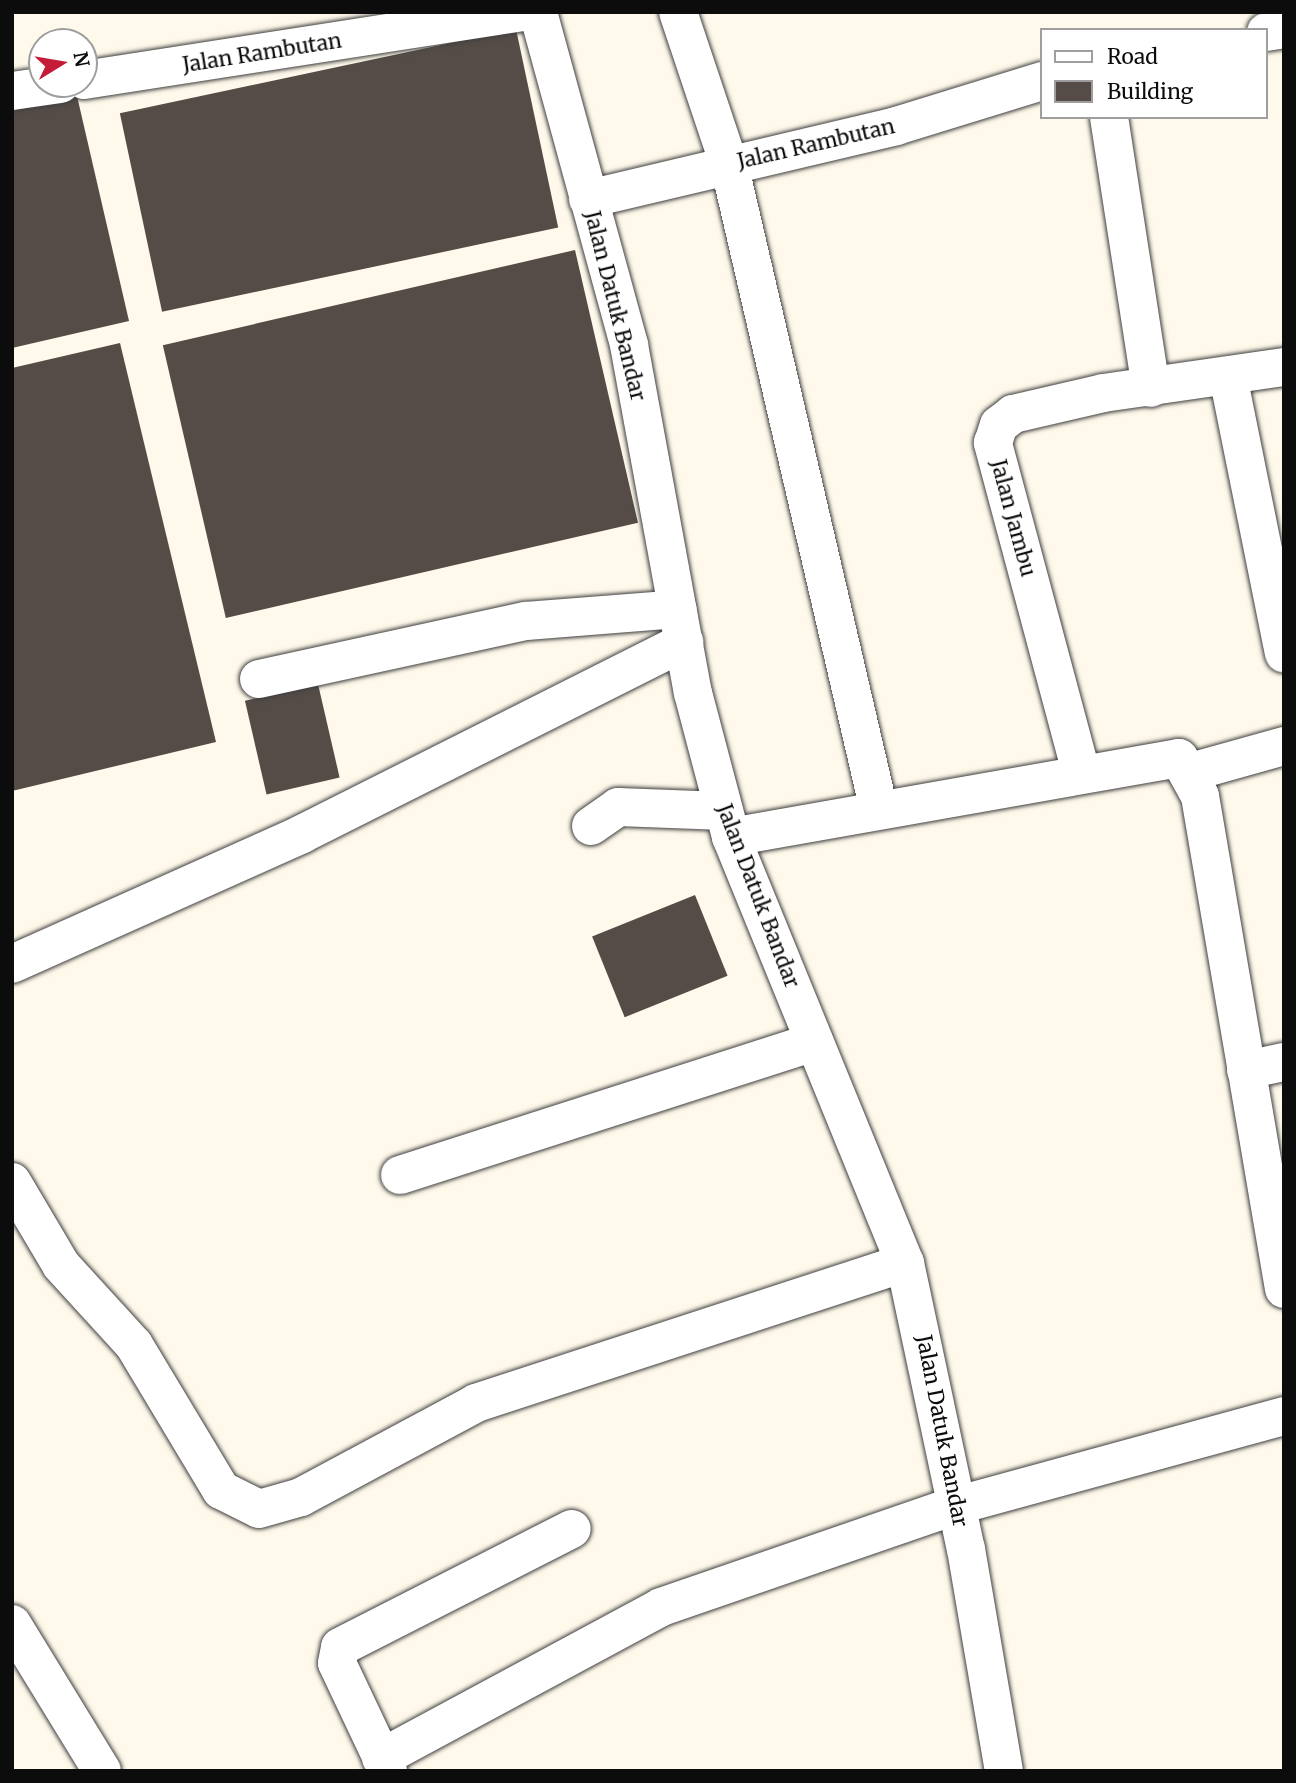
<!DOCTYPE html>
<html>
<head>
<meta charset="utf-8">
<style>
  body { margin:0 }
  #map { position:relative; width:1296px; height:1783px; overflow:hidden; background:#fff9eb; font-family:Merriweather,serif }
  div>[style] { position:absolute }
  .building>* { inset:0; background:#554c48; transform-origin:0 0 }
  .roads { filter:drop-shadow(0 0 2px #3f3f3f) drop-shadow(0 0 2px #3f3f3f) }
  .minor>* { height:38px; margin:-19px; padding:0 19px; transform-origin:19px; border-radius:19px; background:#fff }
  span { translate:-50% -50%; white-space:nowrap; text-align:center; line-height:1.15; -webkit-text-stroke:7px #fff; paint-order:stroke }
  .street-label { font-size:21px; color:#0c0c0c }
  .frame { position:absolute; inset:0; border:14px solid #0c0c0c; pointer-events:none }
  .legend { position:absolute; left:1040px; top:28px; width:228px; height:91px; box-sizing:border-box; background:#fff; border:2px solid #9e9e9e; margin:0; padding:9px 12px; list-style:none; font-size:21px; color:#0c0c0c }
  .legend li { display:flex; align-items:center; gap:14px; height:35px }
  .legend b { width:35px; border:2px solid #9e9e9e }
  .north { position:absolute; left:28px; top:28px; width:70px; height:70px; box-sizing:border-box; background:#fff; border:2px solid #9e9e9e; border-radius:50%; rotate:79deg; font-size:19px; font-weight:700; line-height:28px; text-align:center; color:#0c0c0c }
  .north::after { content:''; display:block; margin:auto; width:24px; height:32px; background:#c41c38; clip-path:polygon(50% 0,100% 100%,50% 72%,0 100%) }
</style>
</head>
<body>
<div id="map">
  <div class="building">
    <i style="left:516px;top:29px;width:203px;height:405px;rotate:78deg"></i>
    <i style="clip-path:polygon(77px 96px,129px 321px,12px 348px,12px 111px)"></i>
    <i style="left:575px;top:250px;width:280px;height:423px;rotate:77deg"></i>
    <i style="clip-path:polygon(120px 343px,216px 742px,12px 791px,12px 368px)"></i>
    <i style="left:318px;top:684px;width:96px;height:75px;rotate:77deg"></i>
    <i style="left:695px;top:895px;width:87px;height:111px;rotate:68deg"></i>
  </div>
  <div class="roads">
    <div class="minor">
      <i style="left:538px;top:12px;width:345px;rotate:74.7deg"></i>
      <i style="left:629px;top:345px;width:354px;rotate:79.6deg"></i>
      <i style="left:693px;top:693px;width:149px;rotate:75.2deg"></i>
      <i style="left:731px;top:837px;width:460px;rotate:67.8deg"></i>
      <i style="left:905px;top:1263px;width:292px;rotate:78deg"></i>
      <i style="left:966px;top:1549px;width:225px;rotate:80.3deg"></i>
      <i style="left:678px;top:12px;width:160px;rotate:71.5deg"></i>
      <i style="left:729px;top:164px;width:663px;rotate:76.93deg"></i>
      <i style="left:1266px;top:32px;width:18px;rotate:-9deg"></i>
      <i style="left:84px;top:80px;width:443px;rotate:-8.8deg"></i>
      <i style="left:12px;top:91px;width:49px;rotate:-8.3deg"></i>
      <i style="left:1109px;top:117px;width:274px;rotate:81.2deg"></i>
      <i style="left:588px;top:199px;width:317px;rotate:-13.3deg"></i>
      <i style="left:896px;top:126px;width:153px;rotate:-17.1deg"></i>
      <i style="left:1228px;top:376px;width:283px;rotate:78.6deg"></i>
      <i style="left:259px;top:679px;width:273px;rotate:-12.3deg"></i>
      <i style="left:526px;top:621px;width:152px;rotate:-4.5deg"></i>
      <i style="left:1081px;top:772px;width:341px;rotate:-105deg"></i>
      <i style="left:993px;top:443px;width:19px;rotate:-72deg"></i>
      <i style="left:999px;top:425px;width:18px;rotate:-38deg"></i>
      <i style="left:1013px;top:414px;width:92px;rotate:-13.1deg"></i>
      <i style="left:1103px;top:393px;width:183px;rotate:-8.2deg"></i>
      <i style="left:1191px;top:772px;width:97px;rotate:-15.6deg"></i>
      <i style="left:591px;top:826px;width:33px;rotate:-35deg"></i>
      <i style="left:618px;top:807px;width:106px;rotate:2.2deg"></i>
      <i style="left:731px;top:837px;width:455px;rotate:-10deg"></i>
      <i style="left:1179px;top:758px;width:43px;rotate:61.1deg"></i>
      <i style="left:1200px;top:796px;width:500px;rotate:80.33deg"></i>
      <i style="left:12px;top:964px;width:318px;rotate:-24.1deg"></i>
      <i style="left:302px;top:834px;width:428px;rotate:-26.7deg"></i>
      <i style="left:1246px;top:1070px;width:39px;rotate:-12deg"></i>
      <i style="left:400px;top:1175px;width:435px;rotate:-17.8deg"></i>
      <i style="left:12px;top:1182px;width:96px;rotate:59.4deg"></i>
      <i style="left:61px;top:1265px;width:108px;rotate:47.6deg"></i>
      <i style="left:134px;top:1345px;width:169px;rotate:59deg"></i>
      <i style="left:221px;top:1490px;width:42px;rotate:26.6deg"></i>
      <i style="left:259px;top:1509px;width:44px;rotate:-15.9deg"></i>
      <i style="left:301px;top:1497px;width:199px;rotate:-28.2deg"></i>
      <i style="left:476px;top:1403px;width:451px;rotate:-18.1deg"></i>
      <i style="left:12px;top:1624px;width:172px;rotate:58.5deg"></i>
      <i style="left:381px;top:1758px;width:318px;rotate:-28.3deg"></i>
      <i style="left:661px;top:1607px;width:311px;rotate:-19deg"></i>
      <i style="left:955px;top:1506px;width:341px;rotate:-15.3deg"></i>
      <i style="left:388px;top:1771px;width:119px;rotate:-115.3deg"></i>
      <i style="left:337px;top:1663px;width:16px;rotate:-79deg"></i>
      <i style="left:340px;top:1647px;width:260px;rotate:-27deg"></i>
    </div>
  </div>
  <div class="street-label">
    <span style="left:262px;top:53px;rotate:-9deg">Jalan Rambutan</span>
    <span style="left:816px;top:144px;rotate:-13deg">Jalan Rambutan</span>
    <span style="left:615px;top:306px;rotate:76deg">Jalan Datuk Bandar</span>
    <span style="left:1013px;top:518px;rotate:75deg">Jalan Jambu</span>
    <span style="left:758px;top:896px;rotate:69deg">Jalan Datuk Bandar</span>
    <span style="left:942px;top:1431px;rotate:79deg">Jalan Datuk Bandar</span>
  </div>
  <div class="frame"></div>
  <ul class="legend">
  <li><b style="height:9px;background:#fff"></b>Road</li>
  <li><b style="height:19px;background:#554c48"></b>Building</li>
  </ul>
  <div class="north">N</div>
</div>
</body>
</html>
